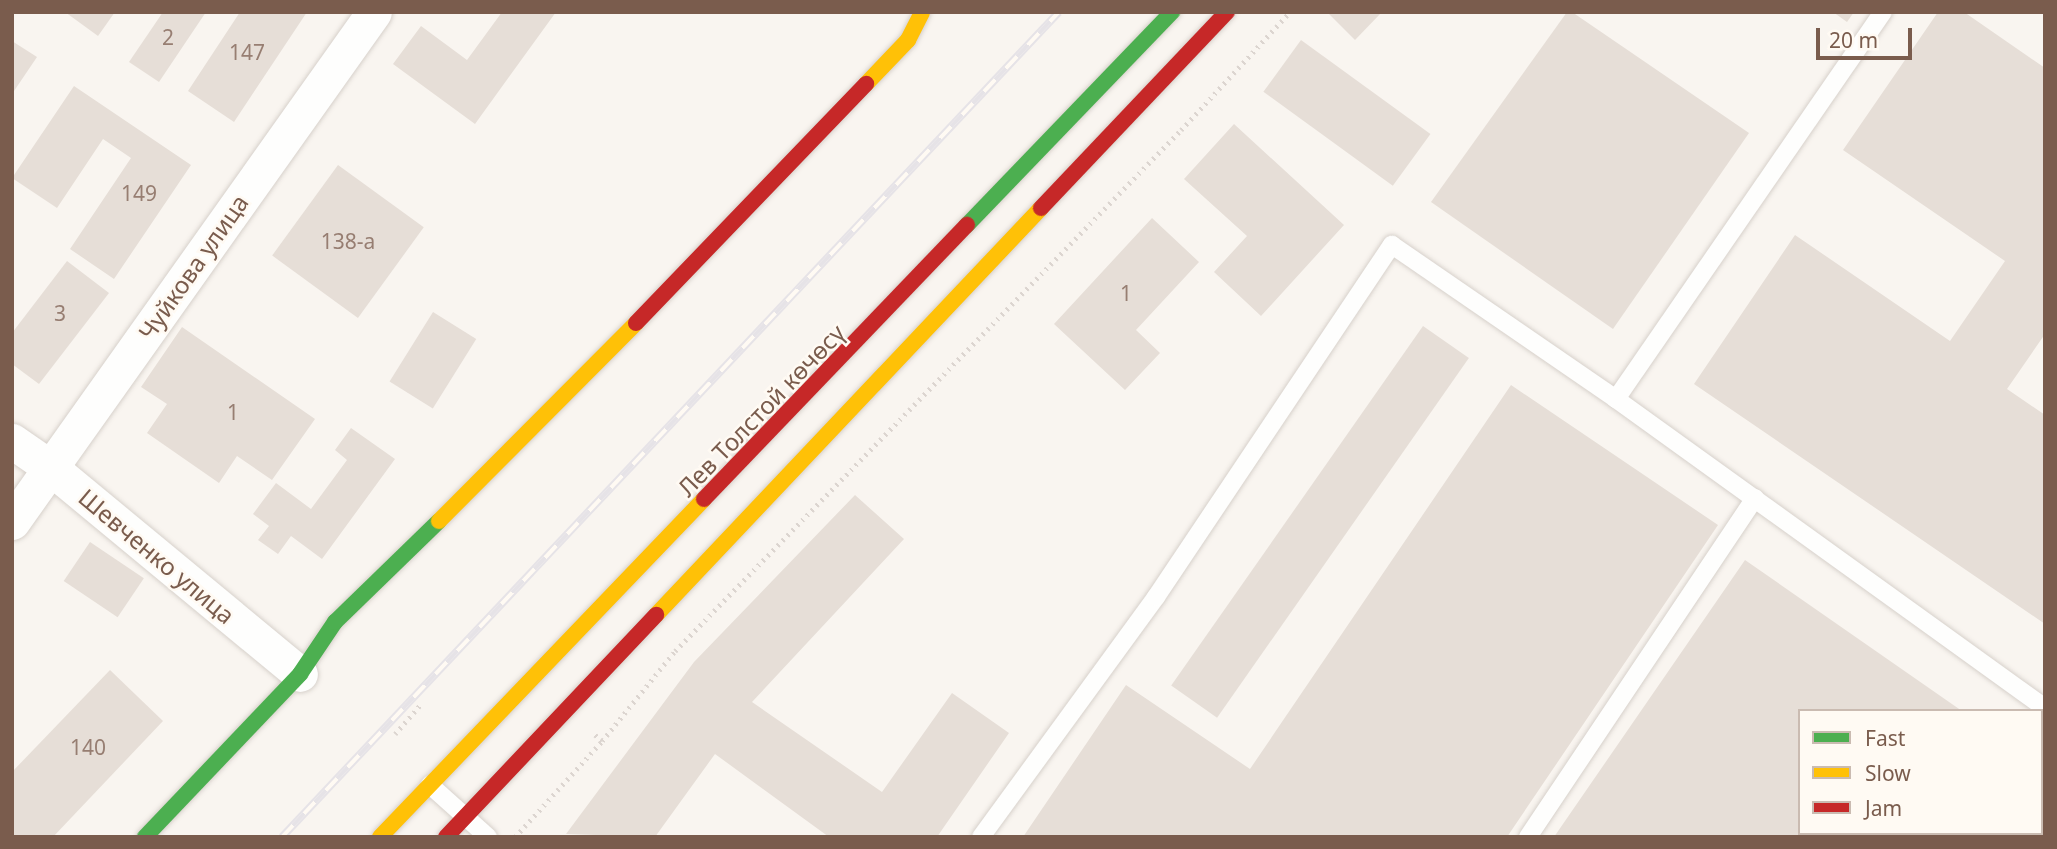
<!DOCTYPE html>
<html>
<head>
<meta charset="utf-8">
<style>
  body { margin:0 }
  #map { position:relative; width:2057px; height:849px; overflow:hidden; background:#f9f5f0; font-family:"Noto Sans",sans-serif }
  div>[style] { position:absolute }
  .building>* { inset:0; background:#e6ded7; transform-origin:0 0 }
  .path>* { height:4.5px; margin-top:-2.25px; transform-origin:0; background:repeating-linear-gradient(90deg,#dcd5d0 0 2px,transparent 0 7px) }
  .roads { filter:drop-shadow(0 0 2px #d7d1cb) drop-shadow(0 0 2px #d7d1cb) }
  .lane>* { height:18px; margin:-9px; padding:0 9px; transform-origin:9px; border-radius:9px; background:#fefefd }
  .street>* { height:35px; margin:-17.5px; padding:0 17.5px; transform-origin:17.5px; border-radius:17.5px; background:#fefefd }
  .fast>* { height:16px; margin:-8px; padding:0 8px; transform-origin:8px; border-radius:8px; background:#4caf50 }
  .slow>* { height:16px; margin:-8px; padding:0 8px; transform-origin:8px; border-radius:8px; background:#ffc107 }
  .jam>* { height:16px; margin:-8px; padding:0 8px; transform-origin:8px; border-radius:8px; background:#c62828 }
  .rail>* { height:8px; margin-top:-4px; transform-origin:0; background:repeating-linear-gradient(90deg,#fffaf3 0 16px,#e6e3e7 0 32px); box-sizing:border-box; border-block:2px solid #e6e3e7 }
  span { translate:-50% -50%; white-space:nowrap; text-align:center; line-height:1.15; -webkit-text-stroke:5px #fffaf3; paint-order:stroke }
  .number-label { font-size:21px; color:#977e72 }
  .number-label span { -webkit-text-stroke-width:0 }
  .street-label { font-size:24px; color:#7a5c4d }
  .frame { position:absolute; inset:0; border:14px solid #7a5c4d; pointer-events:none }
  .legend { position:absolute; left:1798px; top:709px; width:245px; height:126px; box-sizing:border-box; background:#fffaf3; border:2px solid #cabbb1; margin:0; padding:9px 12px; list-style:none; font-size:21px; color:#7a5c4d }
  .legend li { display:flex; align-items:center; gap:14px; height:35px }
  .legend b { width:35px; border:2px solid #cabbb1 }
  .scale { position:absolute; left:1816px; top:28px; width:96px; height:32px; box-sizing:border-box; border:4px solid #7a5c4d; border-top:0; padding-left:9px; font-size:21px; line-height:24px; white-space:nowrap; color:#7a5c4d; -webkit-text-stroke:5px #fffaf3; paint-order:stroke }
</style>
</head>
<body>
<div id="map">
  <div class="building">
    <i style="clip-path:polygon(65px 12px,115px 12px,98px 36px)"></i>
    <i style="clip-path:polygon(163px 12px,206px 12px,159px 82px,129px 62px)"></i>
    <i style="clip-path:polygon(240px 12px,307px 12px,234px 122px,188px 91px)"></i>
    <i style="clip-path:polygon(502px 12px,556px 12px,475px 124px,393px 64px,421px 26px,467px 60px)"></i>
    <i style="clip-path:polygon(1327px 12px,1382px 12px,1355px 40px)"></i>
    <i style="clip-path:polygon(1567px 12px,1572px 12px,1749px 133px,1613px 329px,1431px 202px)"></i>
    <i style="clip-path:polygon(1833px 12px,1854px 12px,1847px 22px)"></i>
    <i style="clip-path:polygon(1938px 12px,1964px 12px,2045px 68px,2045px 334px,2007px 389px,2045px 415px,2045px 624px,1694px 384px,1795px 235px,1950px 341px,2005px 261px,1843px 150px)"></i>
    <i style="left:1301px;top:40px;width:160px;height:64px;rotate:36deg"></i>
    <i style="clip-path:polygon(12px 41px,37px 57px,12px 94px)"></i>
    <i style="clip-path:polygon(74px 86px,191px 165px,114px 279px,70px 249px,131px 158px,103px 139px,57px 208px,12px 178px)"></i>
    <i style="clip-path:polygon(1234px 124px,1344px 225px,1261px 316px,1214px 272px,1247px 236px,1184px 179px)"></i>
    <i style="left:338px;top:165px;width:106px;height:112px;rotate:36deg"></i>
    <i style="clip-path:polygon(1152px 218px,1199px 262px,1136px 330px,1160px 353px,1125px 390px,1054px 324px)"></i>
    <i style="clip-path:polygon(67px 261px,109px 293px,39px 384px,12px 364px,12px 333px)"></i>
    <i style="left:433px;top:312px;width:51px;height:82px;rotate:32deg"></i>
    <i style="left:1423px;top:326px;width:56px;height:439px;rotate:35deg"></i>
    <i style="clip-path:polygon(182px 327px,315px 419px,272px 480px,237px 456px,219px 483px,147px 433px,167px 404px,141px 387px)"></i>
    <i style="clip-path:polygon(1511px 385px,1718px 525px,1507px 837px,1023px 837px,1126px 685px,1250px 769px)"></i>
    <i style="clip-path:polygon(351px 428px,395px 459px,322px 559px,291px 536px,278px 554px,258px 540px,269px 526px,253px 514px,276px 483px,311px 509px,347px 460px,335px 450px)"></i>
    <i style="clip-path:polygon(855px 495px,904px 539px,752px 702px,882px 792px,952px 693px,1009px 733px,937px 837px,829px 837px,715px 754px,655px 837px,566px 834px,694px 662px)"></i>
    <i style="left:90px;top:542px;width:65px;height:47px;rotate:34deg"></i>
    <i style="clip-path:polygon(1745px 560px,1962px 711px,1800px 711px,1800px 833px,1995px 833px,1992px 837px,1554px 837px)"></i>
    <i style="clip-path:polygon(110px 670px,163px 721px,53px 837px,12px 837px,12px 772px)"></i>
  </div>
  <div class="path">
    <i style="left:395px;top:734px;width:40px;rotate:-49deg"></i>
    <i style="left:602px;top:741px;width:116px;rotate:-51deg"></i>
    <i style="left:675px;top:651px;width:726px;rotate:-45.84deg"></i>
    <i style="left:1181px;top:130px;width:161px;rotate:-47.3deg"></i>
    <i style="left:515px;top:837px;width:130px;rotate:-47.8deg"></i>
    <i style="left:602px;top:741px;width:13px;rotate:-141deg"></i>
  </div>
  <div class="roads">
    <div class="lane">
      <i style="left:1616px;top:399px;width:470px;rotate:-55.4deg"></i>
      <i style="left:430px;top:785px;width:78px;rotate:41.9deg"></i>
      <i style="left:981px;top:837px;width:297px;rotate:-53.9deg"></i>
      <i style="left:1156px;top:597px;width:424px;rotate:-56.2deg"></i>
      <i style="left:1392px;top:245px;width:272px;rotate:34.5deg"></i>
      <i style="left:1616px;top:399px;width:529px;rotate:35.76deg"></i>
      <i style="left:1528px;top:837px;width:408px;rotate:-56.2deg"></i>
      <i style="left:2042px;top:837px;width:7px;rotate:-63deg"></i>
    </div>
    <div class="street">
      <i style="left:12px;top:441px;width:47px;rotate:34.7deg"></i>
      <i style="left:51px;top:468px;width:323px;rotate:39.6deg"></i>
      <i style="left:12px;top:522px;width:625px;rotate:-54.63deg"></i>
    </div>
    <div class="fast">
      <i style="left:967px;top:225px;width:296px;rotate:-46.1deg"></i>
      <i style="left:145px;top:837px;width:225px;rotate:-46.4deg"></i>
      <i style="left:300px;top:674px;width:63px;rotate:-56.1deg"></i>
      <i style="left:335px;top:622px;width:145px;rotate:-44.2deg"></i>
    </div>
    <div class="slow">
      <i style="left:866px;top:84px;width:61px;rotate:-46.3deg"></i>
      <i style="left:908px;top:40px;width:31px;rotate:-63deg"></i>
      <i style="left:439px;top:521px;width:279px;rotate:-45.1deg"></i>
      <i style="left:656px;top:615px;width:560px;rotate:-46.59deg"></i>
      <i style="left:380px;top:837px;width:468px;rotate:-46.2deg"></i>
    </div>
    <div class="jam">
      <i style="left:1041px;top:208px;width:270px;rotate:-46.5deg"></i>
      <i style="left:636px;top:323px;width:332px;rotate:-46.1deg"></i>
      <i style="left:704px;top:499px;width:380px;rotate:-46.2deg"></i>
      <i style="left:446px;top:837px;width:306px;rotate:-46.6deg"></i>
    </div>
  </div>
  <div class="rail">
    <i style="left:282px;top:837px;width:1133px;rotate:-46.72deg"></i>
  </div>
  <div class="number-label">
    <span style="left:168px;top:37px">2</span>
    <span style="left:247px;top:52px">147</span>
    <span style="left:139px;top:193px">149</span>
    <span style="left:348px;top:241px">138-a</span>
    <span style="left:1126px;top:293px">1</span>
    <span style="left:60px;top:313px">3</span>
    <span style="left:233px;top:412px">1</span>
    <span style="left:88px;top:747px">140</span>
  </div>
  <div class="street-label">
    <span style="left:193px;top:267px;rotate:-55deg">Чуйкова улица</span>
    <span style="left:761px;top:410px;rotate:-46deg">Лев Толстой көчөсү</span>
    <span style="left:157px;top:556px;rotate:40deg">Шевченко улица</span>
  </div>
  <div class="frame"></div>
  <ul class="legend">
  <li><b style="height:9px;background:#4caf50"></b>Fast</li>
  <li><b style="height:9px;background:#ffc107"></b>Slow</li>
  <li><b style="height:9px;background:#c62828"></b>Jam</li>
  </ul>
  <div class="scale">20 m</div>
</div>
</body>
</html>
